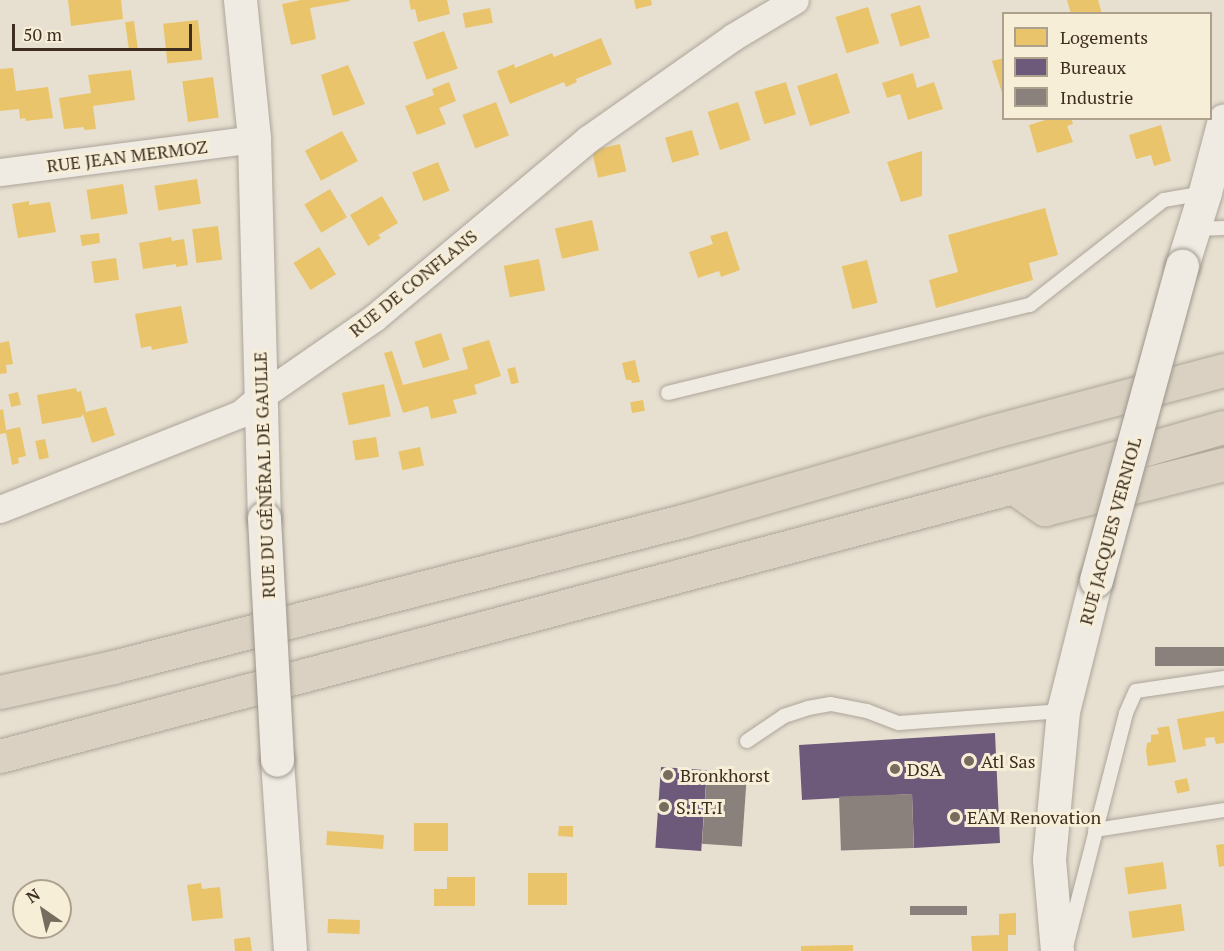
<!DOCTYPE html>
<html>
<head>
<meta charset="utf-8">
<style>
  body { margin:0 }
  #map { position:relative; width:1224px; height:951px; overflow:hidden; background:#e7e0d1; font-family:"PT Serif",serif }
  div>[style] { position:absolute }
  .homes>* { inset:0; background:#e9c46a; transform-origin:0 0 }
  .offices>* { inset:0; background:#6d597a; transform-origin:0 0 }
  .industry>* { inset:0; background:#8a817c; transform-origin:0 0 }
  .roads { filter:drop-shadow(0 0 2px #ada599) drop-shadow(0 0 2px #ada599) }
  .lane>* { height:14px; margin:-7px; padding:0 7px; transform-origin:7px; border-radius:7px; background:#efebe3 }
  .street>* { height:27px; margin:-13.5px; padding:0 13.5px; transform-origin:13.5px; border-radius:13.5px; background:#efebe3 }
  .secondary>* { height:33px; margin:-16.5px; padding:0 16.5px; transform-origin:16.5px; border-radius:16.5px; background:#efebe3 }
  .highway>* { height:33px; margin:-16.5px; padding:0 16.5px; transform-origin:16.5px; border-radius:16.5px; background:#dad1c2 }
  .bridges { filter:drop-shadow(0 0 2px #9c958a) drop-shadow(0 0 2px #9c958a) }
  .secondary-bridge>* { height:33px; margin:-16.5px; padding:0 16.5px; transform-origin:16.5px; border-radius:16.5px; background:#efebe3 }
  .dots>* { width:16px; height:16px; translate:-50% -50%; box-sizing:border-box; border:3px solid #f7eed8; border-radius:50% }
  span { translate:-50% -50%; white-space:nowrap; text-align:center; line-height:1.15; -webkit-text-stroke:6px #f7eed8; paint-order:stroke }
  .street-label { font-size:18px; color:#3d2e20 }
  .poi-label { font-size:18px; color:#3d2e20 }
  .left { translate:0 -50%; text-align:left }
  .legend { position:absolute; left:1002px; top:12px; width:210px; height:108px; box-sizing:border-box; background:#f7eed8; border:2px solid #ada18e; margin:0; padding:8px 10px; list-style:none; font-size:18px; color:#3d2e20 }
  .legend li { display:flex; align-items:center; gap:12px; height:30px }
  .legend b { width:30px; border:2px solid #ada18e }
  .north { position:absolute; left:12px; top:879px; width:60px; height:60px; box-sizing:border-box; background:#f7eed8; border:2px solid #ada18e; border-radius:50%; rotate:326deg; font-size:16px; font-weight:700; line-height:24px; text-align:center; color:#3d2e20 }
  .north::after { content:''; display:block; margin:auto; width:21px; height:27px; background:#786c5e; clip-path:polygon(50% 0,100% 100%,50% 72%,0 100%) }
  .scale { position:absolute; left:12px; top:24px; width:180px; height:27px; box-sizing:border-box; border:3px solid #3d2e20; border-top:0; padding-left:8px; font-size:18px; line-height:21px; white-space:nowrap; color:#3d2e20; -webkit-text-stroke:4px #f7eed8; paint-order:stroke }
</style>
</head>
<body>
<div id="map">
  <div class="homes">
    <i style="clip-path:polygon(68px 0,121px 0,123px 19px,71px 26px)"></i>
    <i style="clip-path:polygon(301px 0,350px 0,350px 1px,310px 8px,316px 39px,291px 45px,282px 4px)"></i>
    <i style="clip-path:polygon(409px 0,447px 0,450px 14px,418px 22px,415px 9px,411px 10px)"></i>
    <i style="clip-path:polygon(634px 0,651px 0,652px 5px,636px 9px)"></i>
    <i style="clip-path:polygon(1067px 0,1098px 0,1102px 14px,1071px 14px)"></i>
    <i style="left:920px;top:5px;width:34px;height:31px;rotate:73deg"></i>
    <i style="left:868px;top:7px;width:38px;height:34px;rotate:73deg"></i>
    <i style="left:490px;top:8px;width:15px;height:28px;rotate:79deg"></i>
    <i style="left:198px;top:20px;width:40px;height:35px;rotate:84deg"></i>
    <i style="left:134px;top:21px;width:29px;height:9px;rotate:82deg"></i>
    <i style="left:444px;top:31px;width:40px;height:33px;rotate:70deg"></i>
    <i style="clip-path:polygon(601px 38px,612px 64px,576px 79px,577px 82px,566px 87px,564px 82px,510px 104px,497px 71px,514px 64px,515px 68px,552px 53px,554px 57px)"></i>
    <i style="clip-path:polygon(1004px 58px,1004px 96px,1003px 96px,992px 61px)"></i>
    <i style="clip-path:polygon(348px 65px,365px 104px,333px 116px,321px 75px)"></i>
    <i style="clip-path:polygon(13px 68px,16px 91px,48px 87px,53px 118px,26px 121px,25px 118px,20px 119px,19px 109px,0 111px,0 69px)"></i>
    <i style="clip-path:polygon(131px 70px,135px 100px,93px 106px,96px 129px,84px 130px,84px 127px,64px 129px,59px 98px,91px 93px,88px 75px)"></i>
    <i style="left:837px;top:73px;width:42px;height:42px;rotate:72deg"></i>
    <i style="clip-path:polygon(913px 73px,917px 88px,934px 82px,943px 109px,908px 120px,900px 94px,887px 98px,882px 83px)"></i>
    <i style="left:213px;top:77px;width:41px;height:31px;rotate:82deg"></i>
    <i style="clip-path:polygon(449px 82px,456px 101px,439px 108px,446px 124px,417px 135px,405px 106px,434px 95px,432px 89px)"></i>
    <i style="left:786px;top:82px;width:34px;height:33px;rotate:73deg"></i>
    <i style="left:496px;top:102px;width:36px;height:36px;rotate:69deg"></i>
    <i style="left:738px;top:102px;width:40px;height:32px;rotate:72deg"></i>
    <i style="clip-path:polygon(1052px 118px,1071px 118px,1073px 124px,1067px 126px,1073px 142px,1037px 153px,1029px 125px)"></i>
    <i style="clip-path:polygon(1161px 125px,1171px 161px,1154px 166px,1151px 155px,1136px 159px,1129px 135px)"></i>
    <i style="left:692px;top:130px;width:26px;height:28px;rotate:74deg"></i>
    <i style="left:342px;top:131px;width:34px;height:42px;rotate:62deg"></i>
    <i style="left:620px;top:144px;width:28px;height:29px;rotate:77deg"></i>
    <i style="clip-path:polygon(922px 151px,922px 196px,901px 202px,887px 162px)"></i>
    <i style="left:438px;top:162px;width:31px;height:28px;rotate:68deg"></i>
    <i style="left:197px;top:179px;width:25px;height:43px;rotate:81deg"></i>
    <i style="left:123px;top:184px;width:30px;height:37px;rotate:81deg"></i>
    <i style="left:330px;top:189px;width:33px;height:30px;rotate:59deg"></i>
    <i style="clip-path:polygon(382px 196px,398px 223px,378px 235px,381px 238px,368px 246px,350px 215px)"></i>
    <i style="clip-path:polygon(29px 201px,29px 205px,50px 202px,56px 232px,18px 238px,12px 204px)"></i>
    <i style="clip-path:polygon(1045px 208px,1058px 255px,1029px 263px,1033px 280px,936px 308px,929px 280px,958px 272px,948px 235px)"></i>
    <i style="left:592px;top:220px;width:31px;height:38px;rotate:77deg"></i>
    <i style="left:218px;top:226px;width:34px;height:26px;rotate:83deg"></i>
    <i style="clip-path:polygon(727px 231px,740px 270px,721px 277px,719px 271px,698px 278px,689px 252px,713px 244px,710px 236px)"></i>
    <i style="clip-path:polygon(99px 233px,100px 243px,82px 246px,80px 235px)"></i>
    <i style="clip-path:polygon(171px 237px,172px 241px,184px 239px,188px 265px,176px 267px,176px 264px,143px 269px,139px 243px)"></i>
    <i style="left:319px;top:247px;width:32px;height:30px;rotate:58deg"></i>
    <i style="left:116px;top:258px;width:22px;height:25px;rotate:82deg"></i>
    <i style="left:539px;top:259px;width:32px;height:36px;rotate:79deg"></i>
    <i style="left:867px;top:260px;width:44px;height:26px;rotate:76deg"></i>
    <i style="clip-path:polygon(181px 306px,188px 343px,152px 350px,151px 346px,141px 348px,135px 314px)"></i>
    <i style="left:441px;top:333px;width:28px;height:28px;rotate:72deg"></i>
    <i style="clip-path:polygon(489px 340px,501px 376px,474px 385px,477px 394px,453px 400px,457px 413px,431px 419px,428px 406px,403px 413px,384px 353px,392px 351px,403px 385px,468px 369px,462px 348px)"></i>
    <i style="clip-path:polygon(9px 341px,13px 364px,6px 365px,7px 373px,0 374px,0 343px)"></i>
    <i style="clip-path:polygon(635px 360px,640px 382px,632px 383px,631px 380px,626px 380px,622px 363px)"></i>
    <i style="left:515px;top:367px;width:16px;height:8px;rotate:76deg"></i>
    <i style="left:384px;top:384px;width:33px;height:43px;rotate:78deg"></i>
    <i style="clip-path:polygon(76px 388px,77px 392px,81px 391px,86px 412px,106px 407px,115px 435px,92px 443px,83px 414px,81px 417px,42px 424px,37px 395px)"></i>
    <i style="left:18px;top:392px;width:13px;height:10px;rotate:77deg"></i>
    <i style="left:643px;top:400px;width:11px;height:13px;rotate:80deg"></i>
    <i style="clip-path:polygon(3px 409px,6px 430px,20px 427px,26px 456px,18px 458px,19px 463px,12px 465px,6px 433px,0 434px,0 410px)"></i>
    <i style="left:376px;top:437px;width:20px;height:24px;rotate:81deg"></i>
    <i style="left:45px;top:439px;width:19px;height:10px;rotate:78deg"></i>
    <i style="left:420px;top:447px;width:19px;height:22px;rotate:78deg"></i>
    <i style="clip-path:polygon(1224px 711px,1224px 743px,1216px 744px,1214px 737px,1205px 738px,1206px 746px,1183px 750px,1177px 719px)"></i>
    <i style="clip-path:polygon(1169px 726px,1176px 762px,1148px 766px,1146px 751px,1147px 743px,1151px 742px,1151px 735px,1159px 734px,1157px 728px)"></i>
    <i style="left:1187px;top:778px;width:13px;height:13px;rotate:77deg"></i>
    <i style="left:448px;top:823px;width:28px;height:34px;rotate:90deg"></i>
    <i style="clip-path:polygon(559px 826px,573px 826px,573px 837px,558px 836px)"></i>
    <i style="left:384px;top:835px;width:14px;height:57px;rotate:94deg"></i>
    <i style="clip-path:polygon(1224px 844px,1224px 866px,1219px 867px,1216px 845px)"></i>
    <i style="left:1163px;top:862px;width:27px;height:39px;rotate:82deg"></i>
    <i style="left:567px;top:873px;width:32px;height:39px;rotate:90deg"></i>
    <i style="clip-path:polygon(447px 877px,475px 877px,475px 906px,434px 906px,434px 889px,447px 889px)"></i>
    <i style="clip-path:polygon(201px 883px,202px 889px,220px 887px,223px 918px,192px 921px,187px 885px)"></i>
    <i style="left:1181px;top:904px;width:27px;height:53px;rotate:82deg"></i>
    <i style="clip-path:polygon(1016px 913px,1016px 935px,1008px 935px,1008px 951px,972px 951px,971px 936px,999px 935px,999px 914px)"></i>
    <i style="left:328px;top:919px;width:32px;height:14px;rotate:2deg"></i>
    <i style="clip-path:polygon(250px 937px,252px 951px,235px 951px,234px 939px)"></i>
    <i style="clip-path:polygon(853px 945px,853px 951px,801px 951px,801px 946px)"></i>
  </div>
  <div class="offices">
    <i style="clip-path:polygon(995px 733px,1000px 843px,914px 848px,912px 794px,802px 800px,799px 745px)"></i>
    <i style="left:661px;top:767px;width:46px;height:81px;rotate:4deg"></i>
  </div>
  <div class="industry">
    <i style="left:1224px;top:647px;width:19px;height:69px;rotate:90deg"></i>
    <i style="left:707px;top:772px;width:40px;height:72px;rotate:4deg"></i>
    <i style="left:912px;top:794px;width:54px;height:73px;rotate:88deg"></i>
    <i style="left:967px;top:906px;width:9px;height:57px;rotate:90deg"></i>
  </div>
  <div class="roads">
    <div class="lane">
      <i style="left:1195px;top:229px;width:29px;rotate:-2deg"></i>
      <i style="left:668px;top:393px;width:373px;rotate:-13.7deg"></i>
      <i style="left:1030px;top:305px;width:170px;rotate:-38.1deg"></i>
      <i style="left:1164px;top:200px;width:40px;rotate:-10deg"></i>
      <i style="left:747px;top:741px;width:45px;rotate:-34deg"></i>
      <i style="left:784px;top:716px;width:25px;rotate:-18deg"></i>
      <i style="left:808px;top:708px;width:23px;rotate:-10deg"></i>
      <i style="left:831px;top:704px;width:37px;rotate:11deg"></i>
      <i style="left:867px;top:711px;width:34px;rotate:21deg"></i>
      <i style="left:899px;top:723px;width:164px;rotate:-4.2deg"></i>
      <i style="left:1095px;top:830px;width:131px;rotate:-8.8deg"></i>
      <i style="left:1067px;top:943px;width:237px;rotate:-75.6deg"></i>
      <i style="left:1126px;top:713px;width:24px;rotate:-66deg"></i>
      <i style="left:1136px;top:691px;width:89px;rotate:-8.4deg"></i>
    </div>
    <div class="street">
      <i style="left:0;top:172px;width:256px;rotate:-7.4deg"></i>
      <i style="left:0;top:509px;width:258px;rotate:-21.6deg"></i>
      <i style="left:240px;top:414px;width:26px;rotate:-40deg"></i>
      <i style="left:260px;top:397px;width:139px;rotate:-34.7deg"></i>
      <i style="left:374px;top:318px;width:279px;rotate:-39.9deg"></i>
      <i style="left:588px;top:139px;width:177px;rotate:-35.1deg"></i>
      <i style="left:733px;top:37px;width:72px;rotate:-30.8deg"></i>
    </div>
    <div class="secondary">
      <i style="left:240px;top:0;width:140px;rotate:84.2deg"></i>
      <i style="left:254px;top:139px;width:379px;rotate:88.5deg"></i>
      <i style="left:1182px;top:266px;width:77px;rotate:-72.7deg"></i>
      <i style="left:1205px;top:192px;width:74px;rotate:-75.2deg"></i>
      <i style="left:277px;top:760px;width:191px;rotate:86.1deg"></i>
      <i style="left:1057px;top:951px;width:92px;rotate:-95deg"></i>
      <i style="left:1049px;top:859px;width:149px;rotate:-84.6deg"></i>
      <i style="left:1063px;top:711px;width:135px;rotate:-75.9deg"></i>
    </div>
    <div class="highway">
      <i style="left:1013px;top:487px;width:39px;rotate:35deg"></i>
      <i style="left:1045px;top:509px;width:185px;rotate:-14.1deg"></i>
      <i style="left:0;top:692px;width:116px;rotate:-12.5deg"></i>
      <i style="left:113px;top:667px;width:592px;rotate:-14.39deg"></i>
      <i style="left:686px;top:520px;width:313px;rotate:-16.1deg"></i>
      <i style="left:987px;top:433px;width:245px;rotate:-14.9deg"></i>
      <i style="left:0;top:756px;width:1048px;rotate:-14.87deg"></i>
      <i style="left:1013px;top:487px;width:219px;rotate:-15.9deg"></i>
    </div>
  </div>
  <div class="bridges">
    <div class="secondary-bridge">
      <i style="left:264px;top:518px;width:242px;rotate:86.9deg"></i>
      <i style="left:1096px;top:580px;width:326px;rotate:-74.7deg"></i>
    </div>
  </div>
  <div class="dots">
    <i style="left:969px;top:761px;background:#786c5e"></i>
    <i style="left:895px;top:769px;background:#786c5e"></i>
    <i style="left:668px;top:775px;background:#786c5e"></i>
    <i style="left:664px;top:807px;background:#786c5e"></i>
    <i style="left:955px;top:817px;background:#786c5e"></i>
  </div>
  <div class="street-label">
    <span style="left:127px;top:156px;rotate:-7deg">RUE JEAN MERMOZ</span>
    <span style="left:413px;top:283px;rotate:-39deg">RUE DE CONFLANS</span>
    <span style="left:264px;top:475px;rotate:-92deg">RUE DU GÉNÉRAL DE GAULLE</span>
    <span style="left:1110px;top:531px;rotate:-75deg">RUE JACQUES VERNIOL</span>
  </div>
  <div class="poi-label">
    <span class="left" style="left:981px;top:761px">Atl Sas</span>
    <span class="left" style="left:907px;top:769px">DSA</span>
    <span class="left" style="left:680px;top:775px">Bronkhorst</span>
    <span class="left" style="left:676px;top:807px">S.I.T.I</span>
    <span class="left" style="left:967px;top:817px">EAM Renovation</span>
  </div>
  <ul class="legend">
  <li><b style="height:16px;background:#e9c46a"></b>Logements</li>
  <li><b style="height:16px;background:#6d597a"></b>Bureaux</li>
  <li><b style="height:16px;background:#8a817c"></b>Industrie</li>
  </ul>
  <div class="north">N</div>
  <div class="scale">50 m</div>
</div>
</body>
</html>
